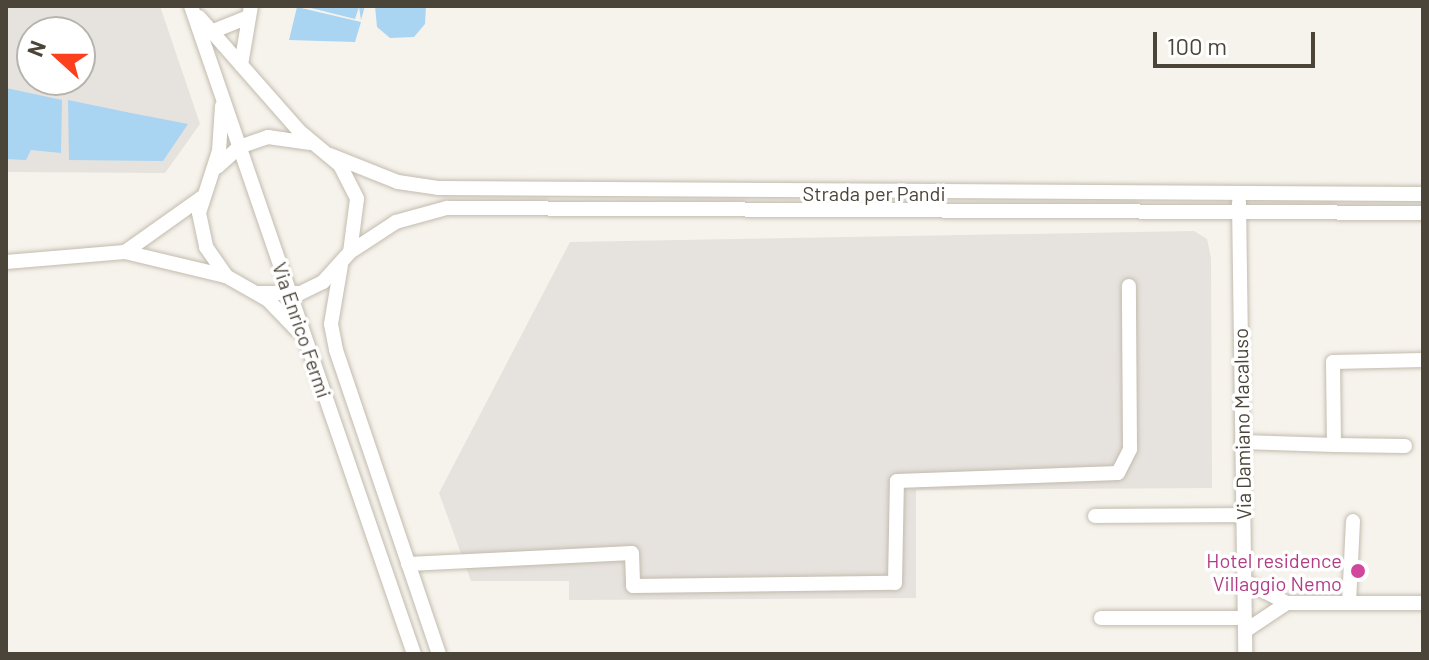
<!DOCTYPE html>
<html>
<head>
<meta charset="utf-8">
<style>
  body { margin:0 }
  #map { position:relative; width:1429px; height:660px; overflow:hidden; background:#f6f3ec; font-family:Barlow,sans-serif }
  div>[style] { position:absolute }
  .industrial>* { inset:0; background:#e6e2dd }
  .water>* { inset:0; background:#a9d4f2 }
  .roads { filter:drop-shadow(0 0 2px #c2bbae) drop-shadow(0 0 2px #c2bbae) }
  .minor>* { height:14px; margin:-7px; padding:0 7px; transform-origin:7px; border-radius:7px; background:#fff }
  .dots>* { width:22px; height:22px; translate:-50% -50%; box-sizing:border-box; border:4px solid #fff; border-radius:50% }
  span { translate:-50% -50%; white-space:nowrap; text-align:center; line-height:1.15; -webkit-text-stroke:7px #fff; paint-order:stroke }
  .street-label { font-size:20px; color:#4b4439 }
  .hotel-label { font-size:20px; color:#b23c85 }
  .right { translate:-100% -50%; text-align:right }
  .frame { position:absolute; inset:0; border:8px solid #4b4439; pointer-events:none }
  .north { position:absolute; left:16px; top:16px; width:80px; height:80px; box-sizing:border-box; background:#fff; border:2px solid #b7b4b0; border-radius:50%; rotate:291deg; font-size:22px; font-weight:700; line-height:32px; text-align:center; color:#4b4439 }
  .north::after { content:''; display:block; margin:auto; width:28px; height:36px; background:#fc3f1d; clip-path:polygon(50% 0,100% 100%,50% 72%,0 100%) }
  .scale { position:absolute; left:1153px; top:32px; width:162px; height:36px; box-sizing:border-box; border:4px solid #4b4439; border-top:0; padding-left:10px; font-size:24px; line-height:28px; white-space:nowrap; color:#4b4439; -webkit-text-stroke:6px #fff; paint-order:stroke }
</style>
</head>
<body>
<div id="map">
  <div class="industrial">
    <i style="clip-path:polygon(evenodd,6px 6px,160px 6px,200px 124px,165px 173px,6px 172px,6px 6px,32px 32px,80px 32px,80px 80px,32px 80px,32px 32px)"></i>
    <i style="clip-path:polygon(1194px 231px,1207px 239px,1211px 258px,1212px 488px,916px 490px,916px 598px,569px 600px,569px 581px,471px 581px,439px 493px,570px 242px)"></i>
  </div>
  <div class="water">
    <i style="clip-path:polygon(303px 6px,359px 7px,365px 6px,361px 20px,359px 7px,355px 19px)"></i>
    <i style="clip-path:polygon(375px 6px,426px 6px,425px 24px,414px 37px,390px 38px,377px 27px)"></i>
    <i style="clip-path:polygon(297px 7px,361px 22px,355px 42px,289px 40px)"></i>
    <i style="clip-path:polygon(6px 88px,62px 100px,61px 153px,31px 150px,26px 160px,6px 159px)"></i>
    <i style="clip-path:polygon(68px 100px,131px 113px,188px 124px,163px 161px,69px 160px)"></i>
  </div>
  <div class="roads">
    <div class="minor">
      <i style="left:191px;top:6px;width:685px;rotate:71.01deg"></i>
      <i style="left:199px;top:17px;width:152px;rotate:48.7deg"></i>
      <i style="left:299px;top:131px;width:53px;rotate:39.7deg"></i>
      <i style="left:340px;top:165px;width:38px;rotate:63deg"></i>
      <i style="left:357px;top:199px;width:53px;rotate:97.5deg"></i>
      <i style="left:350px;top:252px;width:40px;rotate:132deg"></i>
      <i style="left:323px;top:282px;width:25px;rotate:154deg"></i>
      <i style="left:300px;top:293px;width:43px;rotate:180deg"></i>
      <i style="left:206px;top:34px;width:45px;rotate:-22deg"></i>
      <i style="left:241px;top:65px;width:60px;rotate:-80.4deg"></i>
      <i style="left:222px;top:106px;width:45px;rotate:93.8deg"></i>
      <i style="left:219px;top:151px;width:65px;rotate:107.9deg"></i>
      <i style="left:199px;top:213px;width:35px;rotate:78deg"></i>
      <i style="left:206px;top:247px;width:35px;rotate:55deg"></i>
      <i style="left:226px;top:276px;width:48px;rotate:29.7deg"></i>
      <i style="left:268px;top:300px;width:42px;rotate:46deg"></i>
      <i style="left:330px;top:155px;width:73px;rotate:21.7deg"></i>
      <i style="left:398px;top:182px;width:40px;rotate:8.5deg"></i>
      <i style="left:438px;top:188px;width:985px;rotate:0.35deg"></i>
      <i style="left:217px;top:167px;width:30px;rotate:-42deg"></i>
      <i style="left:239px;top:147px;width:31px;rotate:-19deg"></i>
      <i style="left:268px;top:137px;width:41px;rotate:8.3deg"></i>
      <i style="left:1239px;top:202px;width:452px;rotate:89.2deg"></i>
      <i style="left:125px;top:252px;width:93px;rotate:-35.4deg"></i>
      <i style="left:350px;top:252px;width:55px;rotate:-33.1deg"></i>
      <i style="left:396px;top:222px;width:53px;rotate:-15.4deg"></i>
      <i style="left:447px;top:208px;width:976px;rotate:0.29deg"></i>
      <i style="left:6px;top:262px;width:119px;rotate:-4.8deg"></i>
      <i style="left:125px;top:252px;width:104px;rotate:13.4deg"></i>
      <i style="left:341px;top:265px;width:60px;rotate:99.6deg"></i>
      <i style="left:331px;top:324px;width:26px;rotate:79deg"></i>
      <i style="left:336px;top:350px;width:321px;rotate:71.3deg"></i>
      <i style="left:1242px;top:442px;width:92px;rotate:1.9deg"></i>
      <i style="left:1405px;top:446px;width:71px;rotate:-179.2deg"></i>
      <i style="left:1334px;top:445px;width:83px;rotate:-90.7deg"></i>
      <i style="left:1333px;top:362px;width:90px;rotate:-1.3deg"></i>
      <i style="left:1095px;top:516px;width:148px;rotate:-0.4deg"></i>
      <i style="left:408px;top:564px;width:224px;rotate:-2.8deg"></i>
      <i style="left:632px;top:553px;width:33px;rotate:88deg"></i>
      <i style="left:633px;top:586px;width:262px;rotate:-0.7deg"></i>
      <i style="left:895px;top:583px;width:102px;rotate:-88.9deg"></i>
      <i style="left:897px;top:481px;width:221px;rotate:-2.1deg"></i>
      <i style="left:1118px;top:473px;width:27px;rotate:-63deg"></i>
      <i style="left:1130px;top:449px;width:163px;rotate:-90.4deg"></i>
      <i style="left:1244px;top:581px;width:48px;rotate:27.1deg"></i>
      <i style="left:1287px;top:603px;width:136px"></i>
      <i style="left:1349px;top:603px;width:82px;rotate:-87.2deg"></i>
      <i style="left:1101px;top:618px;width:143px"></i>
      <i style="left:1245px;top:631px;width:50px;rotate:-33.7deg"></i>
    </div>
  </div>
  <div class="dots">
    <i style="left:1358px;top:571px;background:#d1479c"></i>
  </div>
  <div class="street-label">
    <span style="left:874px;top:193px">Strada per Pandi</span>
    <span style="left:302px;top:330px;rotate:71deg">Via Enrico Fermi</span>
    <span style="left:1242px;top:424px;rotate:-91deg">Via Damiano Macaluso</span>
  </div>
  <div class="hotel-label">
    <span class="right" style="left:1342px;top:572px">Hotel residence<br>Villaggio Nemo</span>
  </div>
  <div class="frame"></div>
  <div class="north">N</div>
  <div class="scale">100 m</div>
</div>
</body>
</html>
